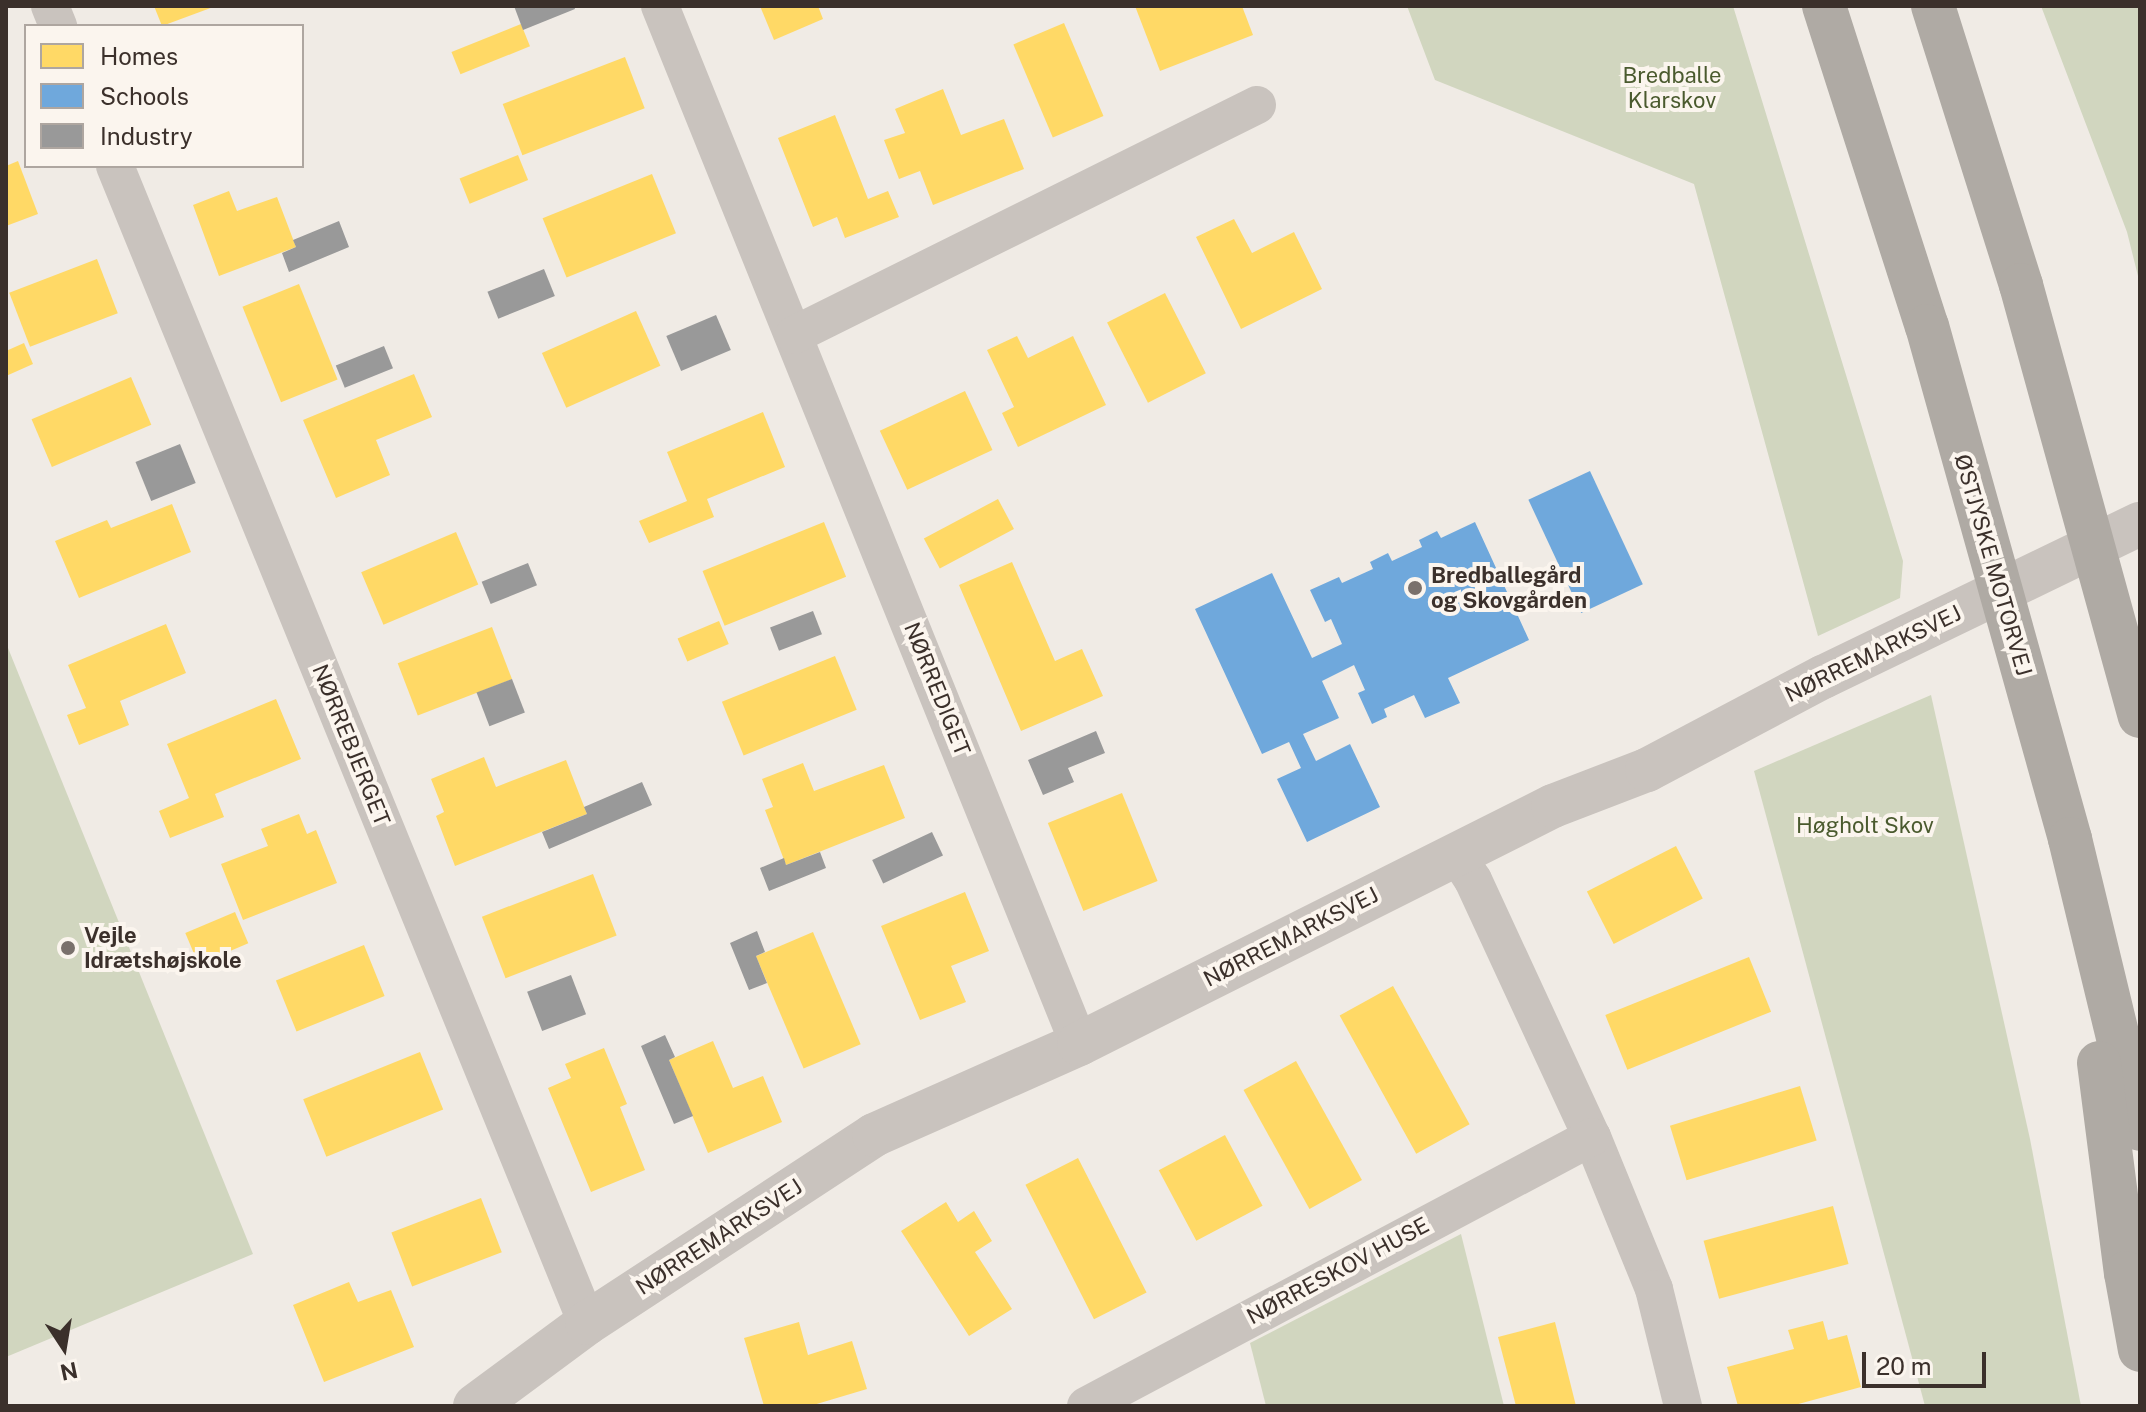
<!DOCTYPE html>
<html>
<head>
<meta charset="utf-8">
<style>
  body { margin:0 }
  #map { position:relative; width:2146px; height:1412px; overflow:hidden; background:#f0ebe5; font-family:"Public Sans",sans-serif }
  div>[style] { position:absolute }
  .green>* { inset:0; background:#d1d6bf }
  .homes>* { inset:0; background:#ffd966; transform-origin:0 0 }
  .schools>* { inset:0; background:#6fa8dc; transform-origin:0 0 }
  .industry>* { inset:0; background:#999; transform-origin:0 0 }
  .minor>* { height:38px; margin:-19px; padding:0 19px; transform-origin:19px; border-radius:19px; background:#c9c3be }
  .tertiary>* { height:44px; margin:-22px; padding:0 22px; transform-origin:22px; border-radius:22px; background:#c9c3be }
  .motorway>* { height:44px; margin:-22px; padding:0 22px; transform-origin:22px; border-radius:22px; background:#afaaa4 }
  .dots>* { width:22px; height:22px; translate:-50% -50%; box-sizing:border-box; border:4px solid #fbf5ee; border-radius:50% }
  span { translate:-50% -50%; white-space:nowrap; text-align:center; line-height:1.15; -webkit-text-stroke:8px #fbf5ee; paint-order:stroke }
  .park-label { font-size:22px; color:#4a5a2e }
  .street-label { font-size:22px; color:#3b302b }
  .poi-label { font-size:22px; color:#3b302b; font-weight:700 }
  .left { translate:0 -50%; text-align:left }
  .frame { position:absolute; inset:0; border:8px solid #3b302b; pointer-events:none }
  .legend { position:absolute; left:24px; top:24px; width:280px; height:144px; box-sizing:border-box; background:#fbf5ee; border:2px solid #aea6a0; margin:0; padding:10px 14px; list-style:none; font-size:24px; color:#3b302b }
  .legend li { display:flex; align-items:center; gap:16px; height:40px }
  .legend b { width:40px; border:2px solid #aea6a0 }
  .north { position:absolute; left:24px; top:1308px; width:80px; height:80px; -webkit-text-stroke:6px #fbf5ee; paint-order:stroke; rotate:168deg; font-size:22px; font-weight:700; line-height:32px; text-align:center; color:#3b302b }
  .north::after { content:''; display:block; margin:auto; width:28px; height:36px; background:#3b302b; clip-path:polygon(50% 0,100% 100%,50% 72%,0 100%) }
  .scale { position:absolute; left:1862px; top:1352px; width:124px; height:36px; box-sizing:border-box; border:4px solid #3b302b; border-top:0; padding-left:10px; font-size:24px; line-height:28px; white-space:nowrap; color:#3b302b; -webkit-text-stroke:6px #fbf5ee; paint-order:stroke }
</style>
</head>
<body>
<div id="map">
  <div class="green">
    <i style="clip-path:polygon(1407px 6px,1733px 6px,1903px 561px,1900px 598px,1818px 636px,1694px 184px,1435px 80px)"></i>
    <i style="clip-path:polygon(2041px 6px,2140px 6px,2140px 284px,2127px 232px)"></i>
    <i style="clip-path:polygon(6px 643px,253px 1254px,6px 1357px)"></i>
    <i style="clip-path:polygon(1931px 695px,2030px 1139px,2081px 1406px,1925px 1406px,1754px 771px)"></i>
    <i style="clip-path:polygon(1461px 1234px,1504px 1406px,1266px 1406px,1250px 1343px)"></i>
  </div>
  <div class="homes">
    <i style="clip-path:polygon(154px 6px,216px 6px,162px 26px)"></i>
    <i style="clip-path:polygon(760px 6px,818px 6px,823px 19px,774px 40px)"></i>
    <i style="clip-path:polygon(1135px 6px,1242px 6px,1253px 35px,1160px 71px)"></i>
    <i style="left:1064px;top:23px;width:101px;height:55px;rotate:67deg"></i>
    <i style="left:521px;top:24px;width:24px;height:75px;rotate:68deg"></i>
    <i style="left:625px;top:57px;width:55px;height:131px;rotate:69deg"></i>
    <i style="clip-path:polygon(943px 89px,961px 135px,1004px 119px,1024px 169px,933px 205px,920px 171px,899px 179px,884px 140px,905px 133px,895px 109px)"></i>
    <i style="clip-path:polygon(835px 115px,868px 199px,888px 191px,899px 217px,845px 238px,837px 217px,813px 227px,778px 138px)"></i>
    <i style="left:518px;top:155px;width:27px;height:63px;rotate:68deg"></i>
    <i style="clip-path:polygon(18px 161px,38px 214px,6px 226px,6px 166px)"></i>
    <i style="left:652px;top:174px;width:64px;height:118px;rotate:68deg"></i>
    <i style="clip-path:polygon(229px 191px,237px 211px,277px 197px,296px 247px,219px 276px,193px 205px)"></i>
    <i style="clip-path:polygon(1234px 219px,1252px 253px,1294px 232px,1322px 289px,1241px 329px,1196px 237px)"></i>
    <i style="left:97px;top:259px;width:58px;height:94px;rotate:69deg"></i>
    <i style="left:299px;top:284px;width:103px;height:61px;rotate:68deg"></i>
    <i style="left:1165px;top:293px;width:90px;height:65px;rotate:63deg"></i>
    <i style="left:636px;top:311px;width:60px;height:103px;rotate:66deg"></i>
    <i style="clip-path:polygon(1017px 336px,1028px 358px,1073px 336px,1106px 405px,1018px 447px,1002px 413px,1014px 407px,987px 350px)"></i>
    <i style="clip-path:polygon(24px 343px,33px 364px,6px 376px,6px 351px)"></i>
    <i style="clip-path:polygon(414px 374px,432px 417px,376px 440px,390px 475px,336px 498px,303px 420px)"></i>
    <i style="left:131px;top:377px;width:52px;height:108px;rotate:67deg"></i>
    <i style="left:965px;top:391px;width:65px;height:94px;rotate:65deg"></i>
    <i style="clip-path:polygon(763px 412px,785px 467px,707px 499px,714px 517px,649px 543px,639px 521px,687px 501px,667px 452px)"></i>
    <i style="left:998px;top:499px;width:34px;height:84px;rotate:62deg"></i>
    <i style="clip-path:polygon(172px 504px,191px 552px,79px 598px,55px 541px,107px 520px,111px 528px)"></i>
    <i style="left:824px;top:522px;width:59px;height:131px;rotate:68deg"></i>
    <i style="left:456px;top:532px;width:57px;height:103px;rotate:67deg"></i>
    <i style="clip-path:polygon(1012px 562px,1055px 661px,1082px 649px,1103px 696px,1021px 731px,959px 585px)"></i>
    <i style="left:719px;top:621px;width:25px;height:45px;rotate:67deg"></i>
    <i style="clip-path:polygon(166px 624px,186px 673px,120px 701px,129px 725px,79px 745px,67px 715px,86px 708px,68px 665px)"></i>
    <i style="left:492px;top:627px;width:56px;height:101px;rotate:69deg"></i>
    <i style="left:835px;top:656px;width:58px;height:122px;rotate:68deg"></i>
    <i style="clip-path:polygon(276px 699px,301px 759px,215px 794px,224px 817px,170px 838px,159px 811px,189px 798px,167px 744px)"></i>
    <i style="clip-path:polygon(484px 757px,496px 787px,566px 760px,587px 814px,455px 866px,436px 816px,444px 812px,431px 779px)"></i>
    <i style="clip-path:polygon(803px 763px,814px 791px,884px 765px,905px 818px,786px 865px,765px 810px,773px 807px,762px 779px)"></i>
    <i style="left:1122px;top:793px;width:95px;height:80px;rotate:68deg"></i>
    <i style="clip-path:polygon(299px 814px,307px 834px,316px 830px,337px 883px,243px 920px,221px 864px,268px 846px,261px 829px)"></i>
    <i style="left:1676px;top:846px;width:59px;height:100px;rotate:63deg"></i>
    <i style="left:593px;top:874px;width:66px;height:119px;rotate:69deg"></i>
    <i style="clip-path:polygon(965px 892px,989px 951px,951px 966px,966px 1002px,920px 1020px,881px 926px)"></i>
    <i style="left:235px;top:912px;width:34px;height:54px;rotate:67deg"></i>
    <i style="left:813px;top:932px;width:122px;height:62px;rotate:67deg"></i>
    <i style="left:364px;top:945px;width:55px;height:95px;rotate:68deg"></i>
    <i style="left:1749px;top:957px;width:59px;height:155px;rotate:68deg"></i>
    <i style="left:1393px;top:986px;width:158px;height:61px;rotate:61deg"></i>
    <i style="clip-path:polygon(713px 1041px,733px 1088px,763px 1076px,782px 1122px,708px 1153px,669px 1060px)"></i>
    <i style="clip-path:polygon(604px 1048px,627px 1104px,620px 1107px,645px 1170px,591px 1192px,548px 1088px,571px 1078px,565px 1064px)"></i>
    <i style="left:420px;top:1052px;width:62px;height:126px;rotate:68deg"></i>
    <i style="left:1296px;top:1061px;width:136px;height:60px;rotate:61deg"></i>
    <i style="left:1800px;top:1086px;width:57px;height:136px;rotate:73deg"></i>
    <i style="left:1225px;top:1135px;width:80px;height:75px;rotate:62deg"></i>
    <i style="left:1078px;top:1158px;width:151px;height:59px;rotate:63deg"></i>
    <i style="left:481px;top:1198px;width:58px;height:96px;rotate:69deg"></i>
    <i style="clip-path:polygon(946px 1202px,958px 1222px,974px 1211px,992px 1241px,975px 1252px,1012px 1309px,969px 1336px,901px 1231px)"></i>
    <i style="left:1833px;top:1206px;width:60px;height:134px;rotate:75deg"></i>
    <i style="clip-path:polygon(349px 1282px,358px 1302px,391px 1290px,414px 1347px,324px 1382px,293px 1305px)"></i>
    <i style="clip-path:polygon(1823px 1321px,1828px 1340px,1847px 1335px,1861px 1387px,1791px 1406px,1738px 1406px,1727px 1367px,1794px 1349px,1788px 1330px)"></i>
    <i style="clip-path:polygon(799px 1322px,808px 1355px,852px 1341px,867px 1389px,810px 1406px,764px 1406px,744px 1338px)"></i>
    <i style="clip-path:polygon(1555px 1322px,1576px 1406px,1516px 1406px,1498px 1337px)"></i>
  </div>
  <div class="schools">
    <i style="left:1590px;top:471px;width:125px;height:68px;rotate:65deg"></i>
    <i style="clip-path:polygon(1475px 522px,1529px 640px,1448px 678px,1460px 703px,1425px 718px,1414px 695px,1384px 709px,1387px 717px,1372px 724px,1358px 693px,1365px 690px,1354px 665px,1322px 681px,1339px 718px,1303px 734px,1316px 761px,1350px 744px,1380px 807px,1307px 842px,1277px 779px,1301px 768px,1289px 742px,1262px 754px,1195px 609px,1272px 573px,1312px 658px,1342px 644px,1331px 619px,1325px 622px,1310px 590px,1339px 577px,1342px 583px,1373px 569px,1370px 562px,1388px 553px,1392px 561px,1422px 547px,1419px 540px,1437px 531px,1441px 538px)"></i>
  </div>
  <div class="industry">
    <i style="clip-path:polygon(514px 6px,574px 6px,575px 9px,523px 30px)"></i>
    <i style="clip-path:polygon(339px 221px,349px 247px,289px 272px,282px 253px,296px 247px,293px 240px)"></i>
    <i style="left:544px;top:269px;width:29px;height:61px;rotate:68deg"></i>
    <i style="left:716px;top:315px;width:38px;height:54px;rotate:67deg"></i>
    <i style="left:384px;top:346px;width:24px;height:52px;rotate:68deg"></i>
    <i style="left:180px;top:444px;width:42px;height:48px;rotate:68deg"></i>
    <i style="left:528px;top:563px;width:24px;height:50px;rotate:68deg"></i>
    <i style="left:813px;top:611px;width:25px;height:46px;rotate:69deg"></i>
    <i style="left:512px;top:679px;width:36px;height:38px;rotate:69deg"></i>
    <i style="clip-path:polygon(1096px 731px,1105px 753px,1068px 768px,1074px 782px,1043px 795px,1028px 760px)"></i>
    <i style="clip-path:polygon(642px 782px,652px 805px,549px 849px,542px 832px,587px 814px,584px 807px)"></i>
    <i style="left:932px;top:832px;width:26px;height:66px;rotate:65deg"></i>
    <i style="clip-path:polygon(820px 852px,826px 868px,769px 891px,760px 868px,784px 858px,786px 865px)"></i>
    <i style="clip-path:polygon(757px 931px,765px 952px,756px 956px,767px 983px,749px 990px,730px 943px)"></i>
    <i style="left:571px;top:975px;width:42px;height:47px;rotate:69deg"></i>
    <i style="clip-path:polygon(665px 1035px,675px 1057px,669px 1060px,693px 1116px,674px 1124px,641px 1046px)"></i>
  </div>
  <div class="minor">
    <i style="left:50px;top:6px;width:22px;rotate:68deg"></i>
    <i style="left:660px;top:6px;width:1119px;rotate:68.02deg"></i>
    <i style="left:115px;top:166px;width:1250px;rotate:67.81deg"></i>
    <i style="left:794px;top:335px;width:517px;rotate:-26.42deg"></i>
    <i style="left:1456px;top:854px;width:31px;rotate:57deg"></i>
    <i style="left:1473px;top:880px;width:283px;rotate:65.2deg"></i>
    <i style="left:1592px;top:1137px;width:164px;rotate:67.8deg"></i>
    <i style="left:1654px;top:1289px;width:121px;rotate:76.1deg"></i>
    <i style="left:1086px;top:1406px;width:573px;rotate:-28deg"></i>
  </div>
  <div class="tertiary">
    <i style="left:475px;top:1406px;width:139px;rotate:-36.5deg"></i>
    <i style="left:587px;top:1323px;width:343px;rotate:-33.2deg"></i>
    <i style="left:874px;top:1135px;width:224px;rotate:-23.9deg"></i>
    <i style="left:1079px;top:1044px;width:530px;rotate:-26.66deg"></i>
    <i style="left:1553px;top:806px;width:101px;rotate:-21deg"></i>
    <i style="left:1647px;top:770px;width:199px;rotate:-27.9deg"></i>
    <i style="left:1823px;top:677px;width:352px;rotate:-25.8deg"></i>
  </div>
  <div class="motorway">
    <i style="left:1824px;top:6px;width:336px;rotate:72.2deg"></i>
    <i style="left:1927px;top:326px;width:533px;rotate:74.42deg"></i>
    <i style="left:2070px;top:839px;width:298px;rotate:76.4deg"></i>
    <i style="left:1933px;top:6px;width:293px;rotate:72.5deg"></i>
    <i style="left:2021px;top:285px;width:447px;rotate:74.6deg"></i>
    <i style="left:2099px;top:1063px;width:212px;rotate:82.7deg"></i>
    <i style="left:2126px;top:1273px;width:78px;rotate:79.7deg"></i>
  </div>
  <div class="dots">
    <i style="left:1415px;top:588px;background:#7a716c"></i>
    <i style="left:68px;top:948px;background:#7a716c"></i>
  </div>
  <div class="park-label">
    <span style="left:1672px;top:88px">Bredballe<br>Klarskov</span>
    <span style="left:1865px;top:826px">Høgholt Skov</span>
  </div>
  <div class="street-label">
    <span style="left:1993px;top:565px;rotate:74deg">ØSTJYSKE MOTORVEJ</span>
    <span style="left:1873px;top:654px;rotate:-26deg">NØRREMARKSVEJ</span>
    <span style="left:937px;top:689px;rotate:68deg">NØRREDIGET</span>
    <span style="left:351px;top:745px;rotate:68deg">NØRREBJERGET</span>
    <span style="left:1291px;top:937px;rotate:-27deg">NØRREMARKSVEJ</span>
    <span style="left:719px;top:1237px;rotate:-33deg">NØRREMARKSVEJ</span>
    <span style="left:1338px;top:1271px;rotate:-28deg">NØRRESKOV HUSE</span>
  </div>
  <div class="poi-label">
    <span class="left" style="left:1431px;top:588px">Bredballegård<br>og Skovgården</span>
    <span class="left" style="left:84px;top:948px">Vejle<br>Idrætshøjskole</span>
  </div>
  <div class="frame"></div>
  <ul class="legend">
  <li><b style="height:22px;background:#ffd966"></b>Homes</li>
  <li><b style="height:22px;background:#6fa8dc"></b>Schools</li>
  <li><b style="height:22px;background:#999"></b>Industry</li>
  </ul>
  <div class="north">N</div>
  <div class="scale">20 m</div>
</div>
</body>
</html>
